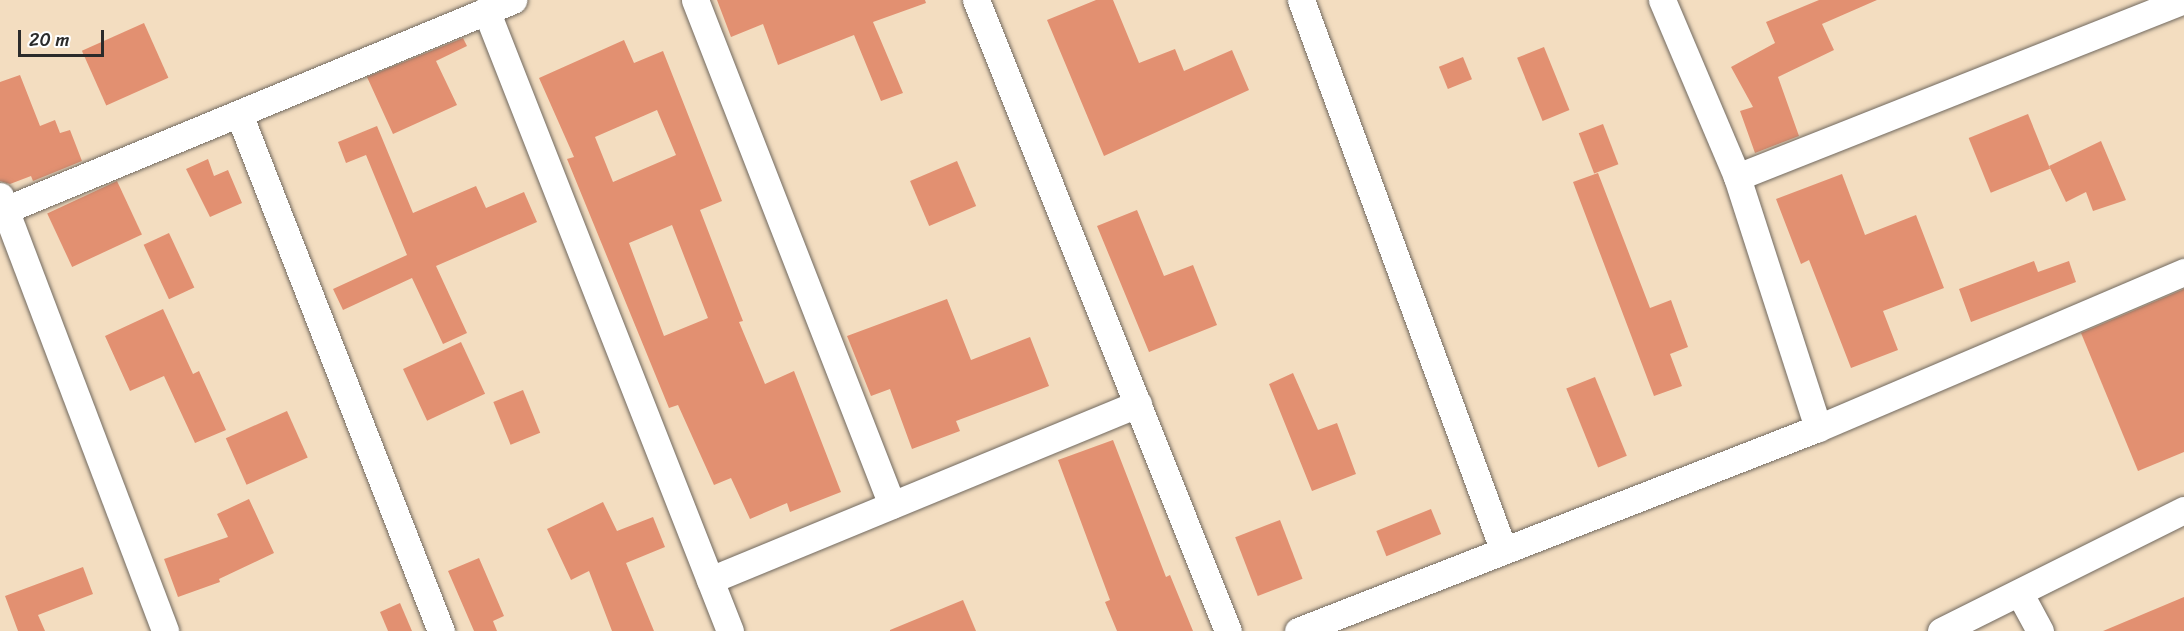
<!DOCTYPE html>
<html>
<head>
<meta charset="utf-8">
<style>
  body { margin:0 }
  #map { position:relative; width:2184px; height:631px; overflow:hidden; background:#f3ddc0; font-family:Sriracha,sans-serif }
  div>[style] { position:absolute }
  .building>* { inset:0; background:#e29071; transform-origin:0 0 }
  .roads { filter:drop-shadow(0 0 2px #71695f) drop-shadow(0 0 2px #71695f) }
  .street>* { height:27px; margin:-13.5px; padding:0 13.5px; transform-origin:13.5px; border-radius:13.5px; background:#fff }
  span { translate:-50% -50%; white-space:nowrap; text-align:center; line-height:1.15; -webkit-text-stroke:4.5px #fff; paint-order:stroke }
  .scale { position:absolute; left:18px; top:30px; width:86px; height:27px; box-sizing:border-box; border:3px solid #2b2b2b; border-top:0; padding-left:8px; font-size:18px; line-height:21px; white-space:nowrap; color:#2b2b2b; -webkit-text-stroke:4px #fff; paint-order:stroke }
</style>
</head>
<body>
<div id="map">
  <div class="building">
    <i style="clip-path:polygon(717px 0,925px 0,926px 3px,873px 22px,903px 93px,881px 101px,854px 35px,778px 65px,763px 24px,731px 37px)"></i>
    <i style="clip-path:polygon(1096px 0,1113px 0,1139px 63px,1175px 49px,1184px 71px,1232px 50px,1249px 90px,1104px 156px,1047px 20px)"></i>
    <i style="clip-path:polygon(1819px 0,1877px 0,1822px 24px,1834px 50px,1778px 77px,1799px 136px,1755px 153px,1740px 111px,1753px 107px,1731px 67px,1775px 43px,1766px 22px)"></i>
    <i style="left:144px;top:23px;width:60px;height:68px;rotate:66deg"></i>
    <i style="clip-path:polygon(463px 38px,467px 46px,436px 61px,457px 105px,393px 134px,367px 77px)"></i>
    <i style="clip-path:polygon(evenodd,624px 40px,634px 63px,663px 51px,722px 201px,700px 210px,743px 321px,739px 322px,765px 384px,794px 371px,841px 492px,790px 512px,787px 503px,750px 519px,731px 478px,714px 485px,678px 405px,669px 408px,567px 159px,574px 157px,539px 78px,624px 40px,657px 110px,676px 155px,613px 182px,595px 137px,657px 110px,624px 40px,672px 225px,708px 318px,664px 336px,629px 243px,672px 225px)"></i>
    <i style="left:1544px;top:47px;width:68px;height:29px;rotate:68deg"></i>
    <i style="left:1463px;top:57px;width:24px;height:26px;rotate:68deg"></i>
    <i style="clip-path:polygon(20px 75px,40px 126px,55px 120px,60px 133px,70px 130px,82px 161px,33px 181px,31px 176px,10px 184px,0 181px,0 82px)"></i>
    <i style="left:2028px;top:114px;width:59px;height:64px;rotate:68deg"></i>
    <i style="left:1603px;top:124px;width:43px;height:26px;rotate:69deg"></i>
    <i style="clip-path:polygon(377px 126px,413px 213px,476px 186px,486px 208px,524px 192px,537px 222px,436px 266px,467px 333px,443px 344px,412px 278px,343px 310px,333px 289px,407px 255px,366px 155px,346px 163px,338px 142px)"></i>
    <i style="clip-path:polygon(2101px 141px,2126px 200px,2093px 211px,2086px 192px,2066px 202px,2049px 166px)"></i>
    <i style="clip-path:polygon(208px 159px,214px 176px,228px 170px,242px 203px,210px 217px,186px 169px)"></i>
    <i style="left:957px;top:161px;width:49px;height:51px;rotate:67deg"></i>
    <i style="clip-path:polygon(1598px 173px,1650px 308px,1671px 300px,1688px 347px,1670px 354px,1682px 386px,1654px 396px,1573px 182px)"></i>
    <i style="clip-path:polygon(1842px 174px,1865px 235px,1916px 215px,1944px 288px,1883px 311px,1898px 350px,1851px 368px,1809px 260px,1801px 264px,1776px 199px)"></i>
    <i style="left:117px;top:181px;width:59px;height:77px;rotate:65deg"></i>
    <i style="clip-path:polygon(1137px 210px,1164px 276px,1193px 265px,1217px 325px,1149px 352px,1097px 226px)"></i>
    <i style="left:169px;top:233px;width:60px;height:28px;rotate:65deg"></i>
    <i style="clip-path:polygon(2034px 261px,2038px 272px,2069px 261px,2076px 282px,1971px 322px,1959px 289px)"></i>
    <i style="clip-path:polygon(2184px 289px,2184px 452px,2138px 471px,2081px 333px)"></i>
    <i style="clip-path:polygon(947px 299px,971px 360px,1030px 337px,1049px 386px,956px 421px,960px 431px,912px 449px,890px 389px,871px 396px,847px 336px)"></i>
    <i style="clip-path:polygon(163px 309px,193px 374px,199px 371px,226px 430px,195px 443px,164px 376px,130px 391px,105px 336px)"></i>
    <i style="left:461px;top:342px;width:57px;height:64px;rotate:65deg"></i>
    <i style="clip-path:polygon(1293px 373px,1318px 430px,1337px 423px,1356px 474px,1312px 491px,1269px 384px)"></i>
    <i style="left:1595px;top:377px;width:85px;height:31px;rotate:68deg"></i>
    <i style="left:523px;top:390px;width:46px;height:32px;rotate:68deg"></i>
    <i style="left:287px;top:411px;width:51px;height:67px;rotate:66deg"></i>
    <i style="clip-path:polygon(1113px 440px,1166px 577px,1170px 575px,1193px 631px,1117px 631px,1105px 602px,1110px 600px,1058px 460px)"></i>
    <i style="clip-path:polygon(249px 499px,274px 553px,219px 579px,220px 582px,178px 597px,164px 559px,228px 537px,217px 514px)"></i>
    <i style="clip-path:polygon(603px 502px,617px 531px,653px 517px,665px 547px,626px 563px,654px 631px,612px 631px,589px 571px,571px 580px,547px 529px)"></i>
    <i style="left:1431px;top:509px;width:27px;height:59px;rotate:68deg"></i>
    <i style="left:1280px;top:520px;width:63px;height:48px;rotate:69deg"></i>
    <i style="clip-path:polygon(479px 558px,504px 616px,493px 621px,497px 631px,474px 631px,448px 571px)"></i>
    <i style="clip-path:polygon(83px 567px,93px 594px,38px 615px,45px 631px,18px 631px,5px 596px)"></i>
    <i style="clip-path:polygon(2184px 597px,2184px 631px,2103px 631px)"></i>
    <i style="clip-path:polygon(963px 600px,976px 631px,890px 631px,890px 630px)"></i>
    <i style="clip-path:polygon(400px 603px,412px 631px,388px 631px,380px 612px)"></i>
  </div>
  <div class="roads">
    <div class="street">
      <i style="left:695px;top:0;width:542px;rotate:68.69deg"></i>
      <i style="left:976px;top:0;width:679px;rotate:68.23deg"></i>
      <i style="left:1301px;top:0;width:585px;rotate:69.8deg"></i>
      <i style="left:1662px;top:0;width:192px;rotate:67deg"></i>
      <i style="left:1737px;top:177px;width:264px;rotate:72.1deg"></i>
      <i style="left:486px;top:10px;width:667px;rotate:68.55deg"></i>
      <i style="left:239px;top:114px;width:555px;rotate:68.66deg"></i>
      <i style="left:1737px;top:177px;width:481px;rotate:-21.6deg"></i>
      <i style="left:0;top:196px;width:465px;rotate:69.2deg"></i>
      <i style="left:5px;top:210px;width:550px;rotate:-22.46deg"></i>
      <i style="left:710px;top:580px;width:463px;rotate:-22.4deg"></i>
      <i style="left:2020px;top:594px;width:42px;rotate:61.6deg"></i>
      <i style="left:1298px;top:631px;width:558px;rotate:-21.32deg"></i>
      <i style="left:1818px;top:428px;width:398px;rotate:-23.1deg"></i>
      <i style="left:1941px;top:631px;width:271px;rotate:-26.5deg"></i>
    </div>
  </div>
  <div class="scale">20 m</div>
</div>
</body>
</html>
